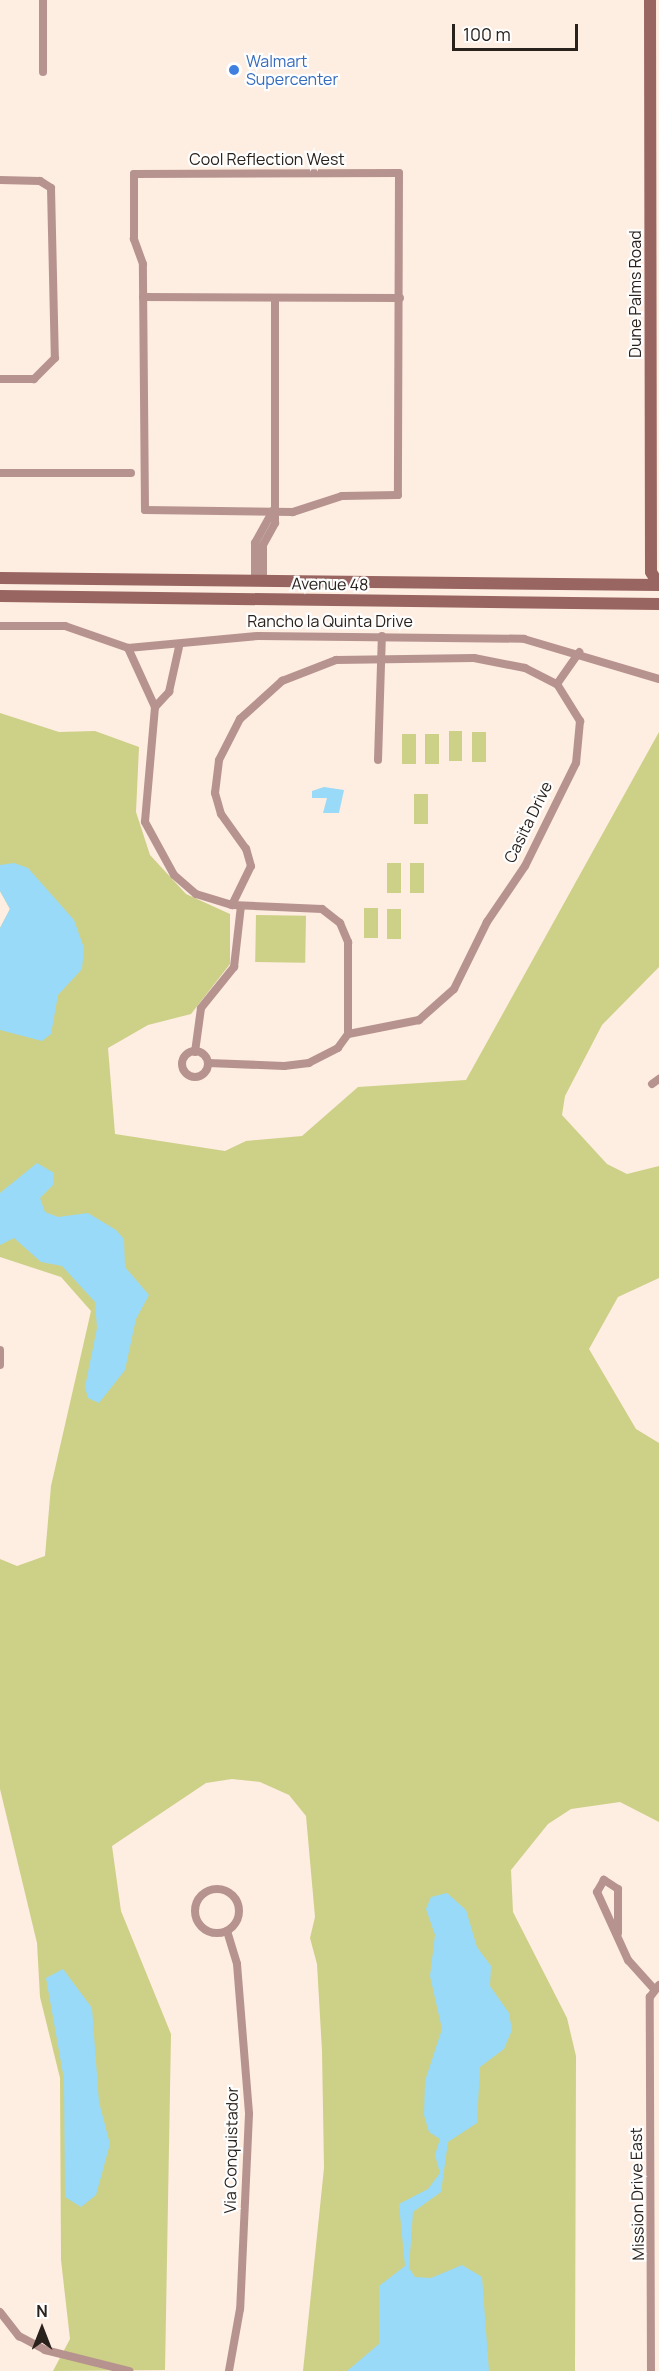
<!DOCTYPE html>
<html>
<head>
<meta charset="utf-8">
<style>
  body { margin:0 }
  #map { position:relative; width:659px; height:2371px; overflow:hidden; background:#feede1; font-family:Manrope,sans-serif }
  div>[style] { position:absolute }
  .green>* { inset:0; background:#cdd087; transform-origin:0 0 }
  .water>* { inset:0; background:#99daf9 }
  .minor>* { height:8px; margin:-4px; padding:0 4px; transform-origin:4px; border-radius:4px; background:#b7938f }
  .minor>.ring { margin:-4px; padding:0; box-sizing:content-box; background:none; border:8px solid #b7938f; border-radius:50% }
  .secondary>* { height:12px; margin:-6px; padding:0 6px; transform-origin:6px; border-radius:6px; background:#996561 }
  .dots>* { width:16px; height:16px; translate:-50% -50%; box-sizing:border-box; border:3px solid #fefefe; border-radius:50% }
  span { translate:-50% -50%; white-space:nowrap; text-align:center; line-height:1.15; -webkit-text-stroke:4.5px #fefefe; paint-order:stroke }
  .shop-label { font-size:16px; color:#366cbe }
  .left { translate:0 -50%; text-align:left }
  .street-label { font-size:16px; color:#29211c }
  .north { position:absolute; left:12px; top:2299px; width:60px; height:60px; -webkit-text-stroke:4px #fefefe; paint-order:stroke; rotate:0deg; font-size:16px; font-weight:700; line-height:24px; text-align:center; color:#29211c }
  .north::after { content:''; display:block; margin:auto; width:21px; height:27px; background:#29211c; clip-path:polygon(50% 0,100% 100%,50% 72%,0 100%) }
  .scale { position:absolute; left:452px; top:24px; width:126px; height:27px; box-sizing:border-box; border:3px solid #29211c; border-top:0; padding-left:8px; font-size:18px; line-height:21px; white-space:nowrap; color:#29211c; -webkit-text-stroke:4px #fefefe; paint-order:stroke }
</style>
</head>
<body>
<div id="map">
  <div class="green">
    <i style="clip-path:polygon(0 713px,59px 732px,95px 731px,139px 747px,136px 812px,150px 855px,186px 894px,230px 914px,230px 964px,191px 1014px,148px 1025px,108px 1048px,115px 1134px,225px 1151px,246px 1141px,302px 1136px,358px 1087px,466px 1080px,659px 732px,659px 967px,602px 1025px,565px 1096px,562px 1115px,607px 1164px,627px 1174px,659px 1166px,659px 1278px,618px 1297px,589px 1349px,636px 1429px,659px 1443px,659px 1822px,620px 1802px,571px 1809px,548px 1824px,511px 1870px,513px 1912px,567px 2018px,576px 2056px,575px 2371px,303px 2371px,324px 2168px,322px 2051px,317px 1964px,310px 1938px,315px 1917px,306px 1816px,289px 1795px,260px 1782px,232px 1779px,206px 1783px,112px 1846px,121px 1911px,171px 2034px,165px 2370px,53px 2371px,70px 2339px,61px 2260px,60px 2078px,40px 1997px,37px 1943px,0 1789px,0 1559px,17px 1566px,45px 1556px,51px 1486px,91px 1311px,61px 1277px,0 1257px,0 928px,10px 909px,0 891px)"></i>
    <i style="left:449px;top:731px;width:13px;height:30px"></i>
    <i style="left:472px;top:732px;width:14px;height:30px"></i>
    <i style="left:402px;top:734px;width:14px;height:30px"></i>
    <i style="left:425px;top:734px;width:14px;height:30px"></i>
    <i style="left:414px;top:794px;width:14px;height:30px"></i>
    <i style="left:387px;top:863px;width:14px;height:30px"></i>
    <i style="left:410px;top:863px;width:14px;height:30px"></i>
    <i style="left:364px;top:908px;width:14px;height:30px"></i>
    <i style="left:387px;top:909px;width:14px;height:30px"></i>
    <i style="left:256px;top:915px;width:50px;height:47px;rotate:1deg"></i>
  </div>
  <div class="water">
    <i style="clip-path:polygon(324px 787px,344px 790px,339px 813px,323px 813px,327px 798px,312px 798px,312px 791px)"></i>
    <i style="clip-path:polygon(14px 863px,28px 868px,74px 920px,84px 948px,82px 969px,58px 995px,51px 1034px,42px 1041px,0 1030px,0 928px,10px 909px,0 891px,0 865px)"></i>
    <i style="clip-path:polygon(37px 1163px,54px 1173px,53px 1185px,40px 1198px,45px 1212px,58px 1217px,88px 1213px,116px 1230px,124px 1239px,125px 1267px,149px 1295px,136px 1319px,125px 1370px,99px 1403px,88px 1398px,85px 1387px,97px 1328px,95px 1302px,62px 1266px,41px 1262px,14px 1238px,0 1245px,0 1193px)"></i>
    <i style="clip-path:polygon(447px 1893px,466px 1910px,477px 1947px,491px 1966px,490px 1986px,509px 2013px,512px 2030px,504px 2049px,480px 2067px,477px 2123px,448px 2142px,441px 2192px,413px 2212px,409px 2268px,415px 2277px,431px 2278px,462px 2265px,482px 2277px,489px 2371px,347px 2371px,379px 2344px,379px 2286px,405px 2266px,399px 2204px,428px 2189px,440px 2173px,435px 2155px,440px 2139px,429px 2132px,424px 2115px,425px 2081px,442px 2029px,430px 1976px,435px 1935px,426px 1909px,431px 1897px)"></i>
    <i style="clip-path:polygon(63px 1969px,92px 2008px,99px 2102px,110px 2144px,96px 2195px,81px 2207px,65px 2197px,64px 2079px,46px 1978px)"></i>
  </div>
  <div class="minor">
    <i style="left:43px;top:0;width:72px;rotate:90deg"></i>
    <i style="left:399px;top:173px;width:322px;rotate:90.2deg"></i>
    <i style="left:398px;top:495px;width:56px;rotate:179deg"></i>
    <i style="left:342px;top:496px;width:52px;rotate:161.9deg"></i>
    <i style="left:293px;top:512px;width:148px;rotate:-179.2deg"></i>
    <i style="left:145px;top:510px;width:246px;rotate:-90.5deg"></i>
    <i style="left:143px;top:264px;width:27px;rotate:-110deg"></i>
    <i style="left:134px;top:239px;width:65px;rotate:-90deg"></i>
    <i style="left:134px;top:174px;width:265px;rotate:-0.2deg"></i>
    <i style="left:0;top:180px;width:40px;rotate:1.4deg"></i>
    <i style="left:40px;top:181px;width:13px;rotate:32deg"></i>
    <i style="left:51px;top:188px;width:170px;rotate:88.7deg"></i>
    <i style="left:55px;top:358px;width:30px;rotate:135deg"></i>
    <i style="left:34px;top:379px;width:34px;rotate:180deg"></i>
    <i style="left:143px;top:297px;width:257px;rotate:0.2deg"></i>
    <i style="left:0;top:473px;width:131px"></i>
    <i style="left:255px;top:581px;width:38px;rotate:-90deg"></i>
    <i style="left:255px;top:543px;width:37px;rotate:-61deg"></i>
    <i style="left:263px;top:581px;width:36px;rotate:-90deg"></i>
    <i style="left:263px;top:545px;width:25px;rotate:-61deg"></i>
    <i style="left:275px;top:523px;width:225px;rotate:-90deg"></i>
    <i style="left:0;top:626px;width:65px"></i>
    <i style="left:65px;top:626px;width:67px;rotate:19.2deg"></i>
    <i style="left:128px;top:648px;width:131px;rotate:-5.3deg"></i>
    <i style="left:258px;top:636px;width:266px;rotate:0.6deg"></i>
    <i style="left:524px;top:639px;width:141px;rotate:16.5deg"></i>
    <i style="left:128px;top:648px;width:65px;rotate:65.4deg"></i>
    <i style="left:155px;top:707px;width:115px;rotate:95deg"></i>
    <i style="left:145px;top:822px;width:60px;rotate:61.3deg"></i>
    <i style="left:174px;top:875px;width:29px;rotate:41deg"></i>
    <i style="left:196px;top:894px;width:38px;rotate:17deg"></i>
    <i style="left:232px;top:905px;width:90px;rotate:2.5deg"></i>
    <i style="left:322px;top:909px;width:23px;rotate:38deg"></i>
    <i style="left:340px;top:923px;width:21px;rotate:67deg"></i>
    <i style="left:348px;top:942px;width:92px;rotate:90deg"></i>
    <i style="left:348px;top:1034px;width:17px;rotate:126deg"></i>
    <i style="left:338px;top:1048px;width:33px;rotate:153deg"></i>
    <i style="left:309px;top:1063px;width:25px;rotate:173deg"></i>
    <i style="left:284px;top:1066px;width:76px;rotate:-177.7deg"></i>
    <i style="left:557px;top:684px;width:39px;rotate:-55deg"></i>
    <i style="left:155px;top:707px;width:21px;rotate:-47deg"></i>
    <i style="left:169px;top:692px;width:46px;rotate:-77.5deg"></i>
    <i style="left:378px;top:760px;width:124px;rotate:-88.2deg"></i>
    <i style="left:232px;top:905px;width:43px;rotate:-64deg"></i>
    <i style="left:251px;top:866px;width:18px;rotate:-106deg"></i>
    <i style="left:246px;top:849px;width:43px;rotate:-125.5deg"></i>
    <i style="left:221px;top:814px;width:22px;rotate:-106deg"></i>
    <i style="left:215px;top:793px;width:33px;rotate:-83deg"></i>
    <i style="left:219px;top:760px;width:46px;rotate:-62.9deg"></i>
    <i style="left:240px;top:719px;width:57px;rotate:-42.1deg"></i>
    <i style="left:282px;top:681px;width:58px;rotate:-21.3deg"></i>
    <i style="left:336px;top:660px;width:138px;rotate:-0.8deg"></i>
    <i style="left:474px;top:658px;width:52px;rotate:11.1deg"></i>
    <i style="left:525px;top:668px;width:36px;rotate:27deg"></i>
    <i style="left:557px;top:684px;width:44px;rotate:58.1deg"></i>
    <i style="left:580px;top:721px;width:42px;rotate:95.4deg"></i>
    <i style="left:576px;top:763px;width:115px;rotate:116.3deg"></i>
    <i style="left:525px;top:866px;width:68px;rotate:124.2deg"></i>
    <i style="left:487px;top:922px;width:75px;rotate:116.2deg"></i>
    <i style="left:454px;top:989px;width:47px;rotate:138.5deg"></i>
    <i style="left:419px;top:1020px;width:72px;rotate:168.8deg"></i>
    <i class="ring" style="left:182px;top:1051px;width:18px;height:18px"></i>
    <i style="left:195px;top:1052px;width:44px;rotate:-82.2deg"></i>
    <i style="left:201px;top:1008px;width:53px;rotate:-51.2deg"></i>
    <i style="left:234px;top:967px;width:61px;rotate:-83.5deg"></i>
    <i style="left:652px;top:1084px;width:9px;rotate:-36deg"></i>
    <i style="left:0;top:1350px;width:15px;rotate:90deg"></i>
    <i class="ring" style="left:195px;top:1889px;width:36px;height:36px"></i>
    <i style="left:227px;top:1931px;width:34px;rotate:73deg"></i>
    <i style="left:237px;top:1964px;width:150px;rotate:85.4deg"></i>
    <i style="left:249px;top:2114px;width:195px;rotate:92.6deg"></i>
    <i style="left:240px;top:2309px;width:63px;rotate:100.1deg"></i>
    <i style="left:618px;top:1933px;width:44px;rotate:-90deg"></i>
    <i style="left:618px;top:1889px;width:17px;rotate:-147deg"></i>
    <i style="left:604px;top:1880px;width:14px;rotate:120deg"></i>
    <i style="left:597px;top:1892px;width:75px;rotate:65.5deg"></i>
    <i style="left:628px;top:1960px;width:39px;rotate:48deg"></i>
    <i style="left:0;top:2312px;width:31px;rotate:52deg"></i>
    <i style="left:19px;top:2336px;width:30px;rotate:28deg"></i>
    <i style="left:45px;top:2350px;width:87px;rotate:14deg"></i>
    <i style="left:651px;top:2371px;width:374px;rotate:-90.2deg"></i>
    <i style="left:650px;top:1997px;width:15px;rotate:-53deg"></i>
  </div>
  <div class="secondary">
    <i style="left:650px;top:0;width:572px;rotate:89.9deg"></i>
    <i style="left:651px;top:572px;width:15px;rotate:58deg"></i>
    <i style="left:0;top:578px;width:659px;rotate:0.61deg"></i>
    <i style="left:0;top:596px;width:659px;rotate:0.7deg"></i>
  </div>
  <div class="dots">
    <i style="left:234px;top:70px;background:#3f7fe0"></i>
  </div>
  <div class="shop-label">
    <span class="left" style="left:246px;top:70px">Walmart<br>Supercenter</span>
  </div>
  <div class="street-label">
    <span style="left:267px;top:159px">Cool Reflection West</span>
    <span style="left:635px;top:294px;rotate:-90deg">Dune Palms Road</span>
    <span style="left:330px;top:584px;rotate:1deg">Avenue 48</span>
    <span style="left:330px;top:621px">Rancho la Quinta Drive</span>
    <span style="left:528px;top:822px;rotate:-64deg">Casita Drive</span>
    <span style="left:231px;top:2150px;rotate:-89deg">Via Conquistador</span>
    <span style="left:637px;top:2194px;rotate:-91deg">Mission Drive East</span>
  </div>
  <div class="north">N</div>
  <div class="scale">100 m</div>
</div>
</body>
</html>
